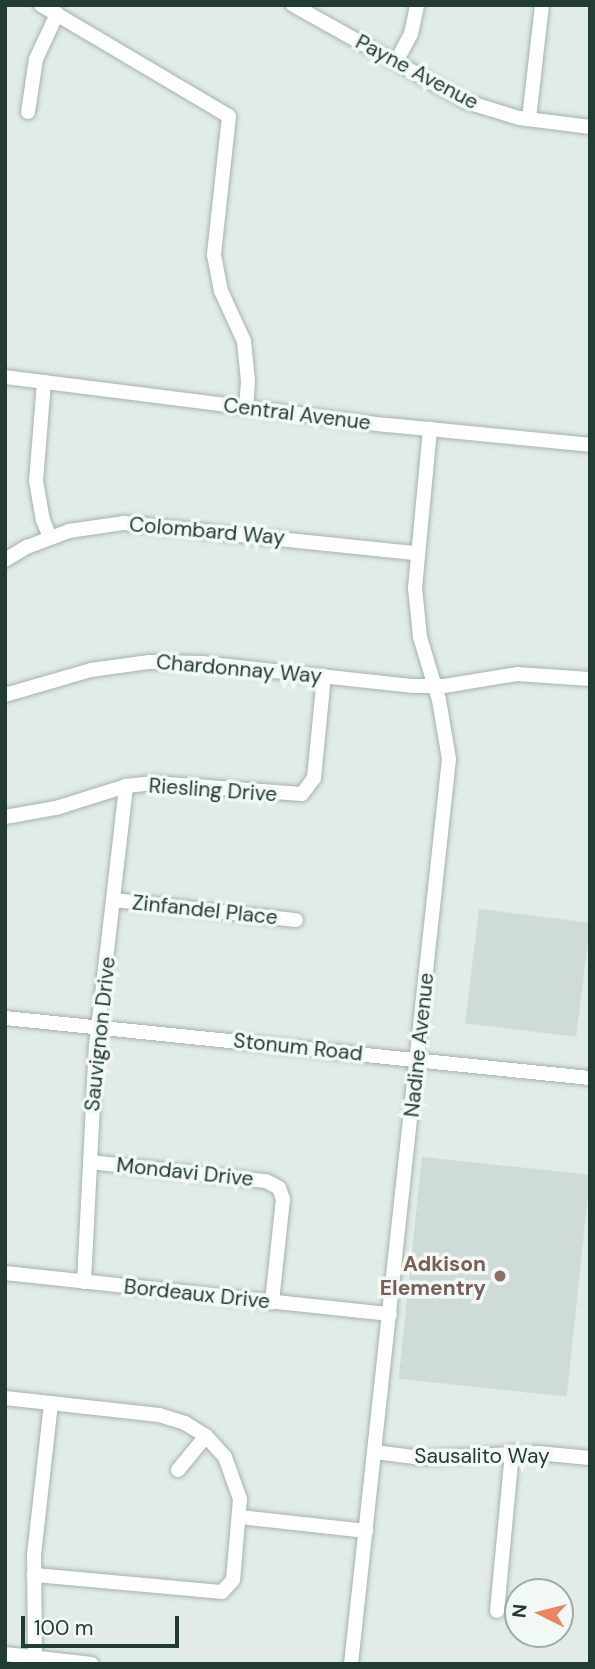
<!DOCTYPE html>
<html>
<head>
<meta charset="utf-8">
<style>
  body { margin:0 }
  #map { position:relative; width:595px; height:1669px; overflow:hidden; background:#e1ebe7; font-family:"DM Sans",sans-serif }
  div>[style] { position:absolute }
  .built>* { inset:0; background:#cfdbd6; transform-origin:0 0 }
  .roads { filter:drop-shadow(0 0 2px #a4b3ae) drop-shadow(0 0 2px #a4b3ae) }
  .minor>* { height:14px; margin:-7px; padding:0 7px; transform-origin:7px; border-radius:7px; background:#fff }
  .dots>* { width:19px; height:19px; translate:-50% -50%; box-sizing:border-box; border:4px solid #f1f8f5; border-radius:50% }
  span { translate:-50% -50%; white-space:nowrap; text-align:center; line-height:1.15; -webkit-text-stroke:7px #f1f8f5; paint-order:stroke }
  .street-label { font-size:21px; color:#223b35 }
  .education-label { font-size:21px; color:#785e54; font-weight:700 }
  .right { translate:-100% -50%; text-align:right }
  .frame { position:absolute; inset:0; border:7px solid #223b35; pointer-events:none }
  .north { position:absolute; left:504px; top:1578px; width:70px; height:70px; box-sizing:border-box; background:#f1f8f5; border:2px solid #9eaca8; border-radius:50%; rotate:276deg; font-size:19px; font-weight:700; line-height:28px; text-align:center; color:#223b35 }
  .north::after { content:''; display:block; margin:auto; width:24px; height:32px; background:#ec845e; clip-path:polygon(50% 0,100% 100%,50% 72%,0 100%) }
  .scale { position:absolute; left:21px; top:1616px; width:158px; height:32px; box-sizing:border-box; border:4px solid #223b35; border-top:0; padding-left:9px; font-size:21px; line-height:24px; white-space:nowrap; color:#223b35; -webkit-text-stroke:5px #f1f8f5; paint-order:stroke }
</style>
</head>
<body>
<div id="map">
  <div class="built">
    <i style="left:479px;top:909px;width:112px;height:115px;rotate:7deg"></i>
    <i style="left:422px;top:1157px;width:169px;height:223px;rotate:6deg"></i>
  </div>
  <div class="roads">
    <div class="minor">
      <i style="left:41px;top:5px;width:218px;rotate:30.6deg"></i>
      <i style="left:229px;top:116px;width:140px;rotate:96.2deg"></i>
      <i style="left:214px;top:255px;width:37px;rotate:79deg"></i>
      <i style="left:221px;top:291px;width:55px;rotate:65.3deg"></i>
      <i style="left:244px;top:341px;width:40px;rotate:84.3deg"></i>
      <i style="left:248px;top:381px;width:27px;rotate:94deg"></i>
      <i style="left:293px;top:5px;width:199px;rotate:29.1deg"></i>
      <i style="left:467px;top:102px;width:54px;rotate:17.1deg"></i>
      <i style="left:519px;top:118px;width:72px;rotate:7.2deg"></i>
      <i style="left:396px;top:62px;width:32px;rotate:-62deg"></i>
      <i style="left:411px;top:34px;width:30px;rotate:-78deg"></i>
      <i style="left:28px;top:112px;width:54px;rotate:-81.4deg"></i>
      <i style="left:36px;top:59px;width:50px;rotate:-65deg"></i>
      <i style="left:529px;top:119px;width:115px;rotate:-83.5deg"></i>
      <i style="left:5px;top:377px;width:385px;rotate:7.2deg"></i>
      <i style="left:387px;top:425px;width:204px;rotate:5.6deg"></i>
      <i style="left:44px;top:382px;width:99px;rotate:94.6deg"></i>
      <i style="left:36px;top:481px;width:40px;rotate:80deg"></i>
      <i style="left:43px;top:520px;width:18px;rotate:68deg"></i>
      <i style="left:5px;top:560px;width:26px;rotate:-31deg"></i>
      <i style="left:27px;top:547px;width:45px;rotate:-20.9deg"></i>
      <i style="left:69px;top:531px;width:56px;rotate:-8.3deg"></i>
      <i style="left:124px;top:523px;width:294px;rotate:5.9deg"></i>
      <i style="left:5px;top:695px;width:90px;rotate:-16.2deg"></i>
      <i style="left:91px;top:670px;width:59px;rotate:-7.9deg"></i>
      <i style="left:149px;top:662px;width:52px;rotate:1.1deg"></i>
      <i style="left:201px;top:663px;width:214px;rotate:6.2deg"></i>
      <i style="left:414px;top:686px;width:30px"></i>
      <i style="left:444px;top:686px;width:74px;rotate:-9.3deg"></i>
      <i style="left:517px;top:674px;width:73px;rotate:3.9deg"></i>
      <i style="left:5px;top:817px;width:52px;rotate:-10deg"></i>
      <i style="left:56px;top:808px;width:73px;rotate:-17.4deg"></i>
      <i style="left:126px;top:786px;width:28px;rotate:-6deg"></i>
      <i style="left:154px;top:783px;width:148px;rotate:4.3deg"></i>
      <i style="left:302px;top:794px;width:20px;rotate:-53deg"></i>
      <i style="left:314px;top:778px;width:102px;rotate:-84.4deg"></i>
      <i style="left:114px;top:900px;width:183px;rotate:6.3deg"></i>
      <i style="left:5px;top:1018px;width:588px;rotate:5.86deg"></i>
      <i style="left:90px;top:1162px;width:177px;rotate:6.2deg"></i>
      <i style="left:266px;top:1181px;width:15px;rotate:28deg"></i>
      <i style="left:279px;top:1188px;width:12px;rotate:70deg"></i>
      <i style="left:283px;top:1199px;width:104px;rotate:96.1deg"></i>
      <i style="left:5px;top:1273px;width:387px;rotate:6.1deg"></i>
      <i style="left:84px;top:1282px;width:236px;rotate:-87.1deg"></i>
      <i style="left:96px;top:1046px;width:262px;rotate:-83.4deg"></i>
      <i style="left:5px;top:1398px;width:155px;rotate:6.3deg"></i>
      <i style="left:159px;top:1415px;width:27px;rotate:17deg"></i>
      <i style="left:185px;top:1423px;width:25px;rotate:32deg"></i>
      <i style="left:206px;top:1436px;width:28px;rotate:48deg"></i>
      <i style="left:225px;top:1457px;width:45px;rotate:70.3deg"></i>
      <i style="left:240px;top:1499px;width:81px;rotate:94.9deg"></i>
      <i style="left:233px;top:1580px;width:16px;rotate:133deg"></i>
      <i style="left:222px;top:1592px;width:189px;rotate:-174.8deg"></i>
      <i style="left:375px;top:1452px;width:46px;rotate:7.4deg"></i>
      <i style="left:421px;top:1458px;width:117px;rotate:-2.4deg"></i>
      <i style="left:538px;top:1453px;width:52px;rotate:5.5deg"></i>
      <i style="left:178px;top:1470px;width:44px;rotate:-50.5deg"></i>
      <i style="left:240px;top:1517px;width:127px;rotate:6.3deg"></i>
      <i style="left:497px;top:1611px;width:160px;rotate:-84.6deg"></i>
      <i style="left:5px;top:1654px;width:87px;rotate:6.6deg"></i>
      <i style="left:35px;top:1664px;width:109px;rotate:-90.5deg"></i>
      <i style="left:34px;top:1555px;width:153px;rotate:-83.6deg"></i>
      <i style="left:351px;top:1664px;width:910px;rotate:-83.82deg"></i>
      <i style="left:449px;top:759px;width:60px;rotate:-99.6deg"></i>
      <i style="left:439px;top:700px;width:66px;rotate:-106.8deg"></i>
      <i style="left:420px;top:637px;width:49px;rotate:-95.8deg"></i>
      <i style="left:415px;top:588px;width:160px;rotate:-84.6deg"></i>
    </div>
  </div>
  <div class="dots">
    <i style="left:500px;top:1276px;background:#8d6e63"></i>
  </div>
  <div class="street-label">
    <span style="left:417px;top:72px;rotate:28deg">Payne Avenue</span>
    <span style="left:297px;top:414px;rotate:7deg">Central Avenue</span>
    <span style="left:207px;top:531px;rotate:5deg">Colombard Way</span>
    <span style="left:239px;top:669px;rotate:5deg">Chardonnay Way</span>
    <span style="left:213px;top:790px;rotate:4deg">Riesling Drive</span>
    <span style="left:205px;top:910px;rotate:6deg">Zinfandel Place</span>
    <span style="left:100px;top:1034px;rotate:-84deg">Sauvignon Drive</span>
    <span style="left:419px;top:1045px;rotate:-84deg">Nadine Avenue</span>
    <span style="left:298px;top:1047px;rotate:6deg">Stonum Road</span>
    <span style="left:185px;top:1172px;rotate:6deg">Mondavi Drive</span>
    <span style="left:197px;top:1294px;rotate:6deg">Bordeaux Drive</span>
    <span style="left:482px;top:1456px">Sausalito Way</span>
  </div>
  <div class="education-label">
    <span class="right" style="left:486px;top:1276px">Adkison<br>Elementry</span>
  </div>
  <div class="frame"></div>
  <div class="north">N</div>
  <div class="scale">100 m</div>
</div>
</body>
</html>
